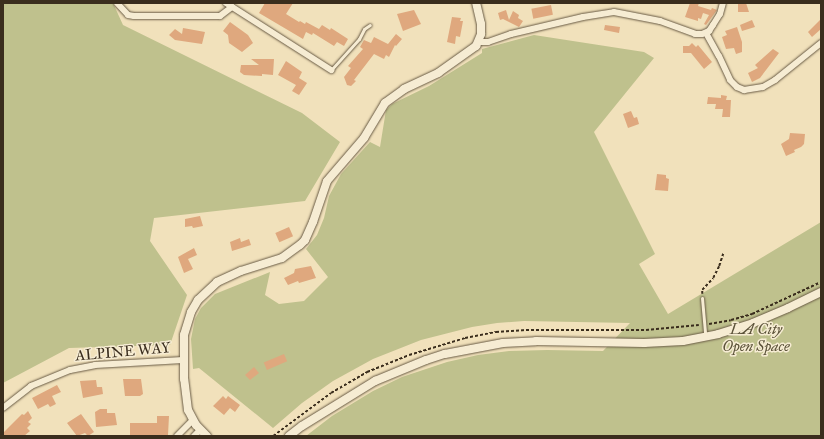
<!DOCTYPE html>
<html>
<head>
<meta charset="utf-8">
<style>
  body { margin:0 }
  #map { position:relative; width:824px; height:439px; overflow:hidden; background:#f1e1bb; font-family:"IM FELL Great Primer",serif }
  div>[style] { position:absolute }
  .green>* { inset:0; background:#bfc18d }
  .building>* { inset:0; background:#dfa87e; transform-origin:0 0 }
  .path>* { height:1.5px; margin-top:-0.75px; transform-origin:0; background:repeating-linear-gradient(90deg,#3a2d1d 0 3px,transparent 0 5px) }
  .roads { filter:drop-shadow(0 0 1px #685a44) drop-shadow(0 0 1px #685a44) }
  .lane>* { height:3px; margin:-1.5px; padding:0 1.5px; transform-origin:1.5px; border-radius:1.5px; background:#f6ecd3 }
  .street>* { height:6px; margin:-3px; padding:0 3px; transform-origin:3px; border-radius:3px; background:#f6ecd3 }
  .secondary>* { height:8px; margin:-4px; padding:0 4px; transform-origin:4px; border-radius:4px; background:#f6ecd3 }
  span { translate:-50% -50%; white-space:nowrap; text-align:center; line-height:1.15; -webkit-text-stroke:3px #f6ecd3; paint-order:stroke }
  .park-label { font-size:15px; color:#5b5239; font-style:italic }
  .street-label { font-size:15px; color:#3a2d1d }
  .frame { position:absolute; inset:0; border:4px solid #3a2d1d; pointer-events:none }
</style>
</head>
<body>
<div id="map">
  <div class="green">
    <i style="clip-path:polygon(3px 3px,113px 3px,123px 25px,302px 113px,340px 142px,305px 201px,154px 218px,150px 241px,187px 295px,170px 345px,69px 348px,3px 383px)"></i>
    <i style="clip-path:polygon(534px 35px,644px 52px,654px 58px,594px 132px,655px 254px,639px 264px,668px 314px,821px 222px,821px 436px,306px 436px,332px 416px,373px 391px,402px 377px,447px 362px,478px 355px,509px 351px,547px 350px,603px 351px,630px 323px,524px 321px,497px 323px,472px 327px,421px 340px,373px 359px,333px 381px,302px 403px,273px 428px,199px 368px,193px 369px,191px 339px,195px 319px,201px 308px,215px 294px,270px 272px,265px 295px,279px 304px,304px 301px,328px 277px,306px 249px,317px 235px,324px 218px,329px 196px,341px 174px,370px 142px,380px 147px,386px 110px,392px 104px,429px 86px,482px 53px,482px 49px)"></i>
  </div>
  <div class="building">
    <i style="clip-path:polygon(265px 3px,293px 3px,286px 14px,299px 22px,300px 21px,305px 24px,306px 22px,319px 29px,322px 25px,330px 30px,331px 28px,348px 39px,344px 46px,337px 42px,334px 46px,313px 33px,312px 35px,306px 32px,303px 39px,259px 13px)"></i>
    <i style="clip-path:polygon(690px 3px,699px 3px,698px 6px,711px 10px,712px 8px,717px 10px,706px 25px,704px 24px,709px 15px,703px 13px,701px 19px,698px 18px,698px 21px,685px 17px)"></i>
    <i style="clip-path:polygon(738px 3px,746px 3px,749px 12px,738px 12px)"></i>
    <i style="left:551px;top:5px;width:10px;height:20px;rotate:79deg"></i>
    <i style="clip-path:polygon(414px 10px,421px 24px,403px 31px,397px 14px)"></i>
    <i style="clip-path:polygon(506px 10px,509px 20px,513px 11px,519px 15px,518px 18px,523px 21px,519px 27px,503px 19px,500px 20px,498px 13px)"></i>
    <i style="clip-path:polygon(452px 17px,461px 18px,460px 21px,463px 21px,460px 37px,456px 36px,455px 44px,447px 42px)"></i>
    <i style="clip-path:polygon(821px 19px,821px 29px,812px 37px,808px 32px)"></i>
    <i style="clip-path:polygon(752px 20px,755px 27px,742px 31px,740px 25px)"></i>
    <i style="clip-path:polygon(230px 22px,248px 35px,253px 43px,242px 52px,229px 43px,228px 35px,223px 31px)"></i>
    <i style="clip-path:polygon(605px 25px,620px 27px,619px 33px,604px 30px)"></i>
    <i style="clip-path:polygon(737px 27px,742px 42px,742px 52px,736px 54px,734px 48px,726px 49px,722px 37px,727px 35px,725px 31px)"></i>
    <i style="clip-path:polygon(183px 28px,205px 32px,202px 44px,175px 40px,169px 35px,175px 29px,182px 34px)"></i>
    <i style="clip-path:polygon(396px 34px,402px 39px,396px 46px,395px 45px,389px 57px,386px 55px,384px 59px,374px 54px,354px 80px,356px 81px,351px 86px,347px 85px,344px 77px,351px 68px,348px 66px,363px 49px,360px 47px,364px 40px,371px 43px,374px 37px,388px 44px)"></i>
    <i style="clip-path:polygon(692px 43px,696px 47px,698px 45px,712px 62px,704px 69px,691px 53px,683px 53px,683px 46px,689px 46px)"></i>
    <i style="clip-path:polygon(773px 49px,779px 53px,760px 78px,752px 82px,748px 73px,758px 68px,755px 65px)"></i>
    <i style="clip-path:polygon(251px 59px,274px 59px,273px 75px,262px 74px,262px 76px,244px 75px,240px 72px,241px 65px,259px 65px)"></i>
    <i style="clip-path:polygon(286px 61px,302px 72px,299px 78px,307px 83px,299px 95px,292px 91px,296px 85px,278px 75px)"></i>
    <i style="clip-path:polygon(721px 95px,727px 96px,726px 100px,731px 100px,730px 117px,722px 117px,723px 109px,715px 109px,716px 104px,707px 104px,708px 97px,721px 98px)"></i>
    <i style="clip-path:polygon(631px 111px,634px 118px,637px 117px,639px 124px,628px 128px,623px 114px)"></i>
    <i style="clip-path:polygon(790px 133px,805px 134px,804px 144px,801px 147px,794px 150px,795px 152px,786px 156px,781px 144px,789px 139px)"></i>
    <i style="clip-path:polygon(657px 174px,666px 175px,666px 178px,669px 179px,668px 191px,655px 190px)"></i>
    <i style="clip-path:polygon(200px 216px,203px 226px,193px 228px,192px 226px,185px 227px,185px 219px)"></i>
    <i style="left:289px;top:227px;width:10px;height:15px;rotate:66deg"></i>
    <i style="clip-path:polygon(240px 238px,241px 242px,249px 239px,251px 245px,232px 251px,230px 242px)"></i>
    <i style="clip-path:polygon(194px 248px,197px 255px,188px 259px,193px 269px,184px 273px,178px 257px)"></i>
    <i style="clip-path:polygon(311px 266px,316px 278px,299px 283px,298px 281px,288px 285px,284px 278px,294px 273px,295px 269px)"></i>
    <i style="left:284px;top:354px;width:8px;height:22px;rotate:67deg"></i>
    <i style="clip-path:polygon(254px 367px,259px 373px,250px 380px,245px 375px)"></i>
    <i style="clip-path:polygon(123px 379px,141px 379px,143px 394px,140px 396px,125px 396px)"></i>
    <i style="clip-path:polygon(96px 380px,97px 387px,102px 387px,103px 394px,83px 398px,80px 381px)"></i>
    <i style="clip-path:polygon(57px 385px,61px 392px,52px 396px,56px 404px,50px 407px,48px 404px,38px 409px,32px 398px)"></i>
    <i style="clip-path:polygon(223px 396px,226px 399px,228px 396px,240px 405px,235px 412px,230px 408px,224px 415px,213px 406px)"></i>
    <i style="clip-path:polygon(100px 409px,107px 409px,107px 413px,115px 413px,117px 425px,96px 427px,95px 412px)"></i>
    <i style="clip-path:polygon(28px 411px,32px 418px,28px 422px,31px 424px,27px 428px,30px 431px,24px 436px,3px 436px,3px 433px,22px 414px,24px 415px)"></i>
    <i style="clip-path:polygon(81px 414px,94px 432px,88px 436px,85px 433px,77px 436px,67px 423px)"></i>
    <i style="clip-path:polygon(157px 416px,169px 416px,168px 435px,130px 436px,130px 423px,157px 423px)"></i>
  </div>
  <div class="path">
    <i style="left:702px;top:294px;width:4px;rotate:-90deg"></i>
    <i style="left:702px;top:290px;width:16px;rotate:-47deg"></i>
    <i style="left:713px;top:278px;width:13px;rotate:-63deg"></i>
    <i style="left:719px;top:266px;width:13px;rotate:-72deg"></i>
    <i style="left:709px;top:324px;width:22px;rotate:-10deg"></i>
    <i style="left:731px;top:320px;width:22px;rotate:-16deg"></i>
    <i style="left:752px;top:314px;width:76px;rotate:-24.9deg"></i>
    <i style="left:273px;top:436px;width:72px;rotate:-36.6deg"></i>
    <i style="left:331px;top:393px;width:42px;rotate:-30.3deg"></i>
    <i style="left:367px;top:372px;width:45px;rotate:-22deg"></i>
    <i style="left:409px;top:355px;width:59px;rotate:-16.9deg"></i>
    <i style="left:465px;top:338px;width:32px;rotate:-11deg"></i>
    <i style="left:496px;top:332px;width:30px;rotate:-4deg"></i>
    <i style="left:526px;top:330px;width:120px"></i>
    <i style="left:646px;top:330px;width:53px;rotate:-5.4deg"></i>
  </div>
  <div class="roads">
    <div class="lane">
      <i style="left:331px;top:70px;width:42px;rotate:-47.9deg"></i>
      <i style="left:359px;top:39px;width:11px;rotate:-63deg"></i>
      <i style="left:364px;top:29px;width:7px;rotate:-34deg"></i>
      <i style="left:702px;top:298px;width:38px;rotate:85deg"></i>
    </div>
    <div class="street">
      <i style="left:117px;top:3px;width:16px;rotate:47deg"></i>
      <i style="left:128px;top:15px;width:6px;rotate:9deg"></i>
      <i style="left:134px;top:16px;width:86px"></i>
      <i style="left:220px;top:16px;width:15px;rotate:-37deg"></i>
      <i style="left:226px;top:3px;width:125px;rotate:32.5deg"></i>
      <i style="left:706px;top:33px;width:26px;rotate:61deg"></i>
      <i style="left:719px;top:56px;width:26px;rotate:65deg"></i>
      <i style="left:730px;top:80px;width:10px;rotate:45deg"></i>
      <i style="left:737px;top:87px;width:8px;rotate:23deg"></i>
      <i style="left:744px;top:90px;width:19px;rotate:-9deg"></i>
      <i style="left:763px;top:87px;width:14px;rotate:-30deg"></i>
      <i style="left:775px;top:80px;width:59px;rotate:-38.8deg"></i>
      <i style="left:479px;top:42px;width:9px"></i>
      <i style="left:488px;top:42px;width:24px;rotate:-19deg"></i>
      <i style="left:511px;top:34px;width:74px;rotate:-13.3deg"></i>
      <i style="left:583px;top:17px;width:31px;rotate:-9deg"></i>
      <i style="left:614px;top:12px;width:47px;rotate:11.1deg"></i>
      <i style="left:660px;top:21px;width:37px;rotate:20deg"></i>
      <i style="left:695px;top:34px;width:7px"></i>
      <i style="left:702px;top:34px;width:8px;rotate:-23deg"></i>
      <i style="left:709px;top:31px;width:7px;rotate:-56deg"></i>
      <i style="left:713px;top:25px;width:13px;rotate:-58deg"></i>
      <i style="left:720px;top:14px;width:11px;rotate:-75deg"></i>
      <i style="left:3px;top:408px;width:36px;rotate:-38deg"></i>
      <i style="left:31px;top:386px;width:42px;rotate:-22.3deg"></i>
      <i style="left:70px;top:370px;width:25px;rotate:-11deg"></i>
      <i style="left:95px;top:365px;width:88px;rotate:-3.3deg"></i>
      <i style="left:177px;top:436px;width:23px;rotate:-45deg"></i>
      <i style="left:194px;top:436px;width:8px;rotate:-45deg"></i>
    </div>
    <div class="secondary">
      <i style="left:207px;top:436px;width:16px;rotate:-135deg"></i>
      <i style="left:196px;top:425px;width:17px;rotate:-118deg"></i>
      <i style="left:188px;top:410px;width:31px;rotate:-97deg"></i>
      <i style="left:184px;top:379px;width:44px;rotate:-90deg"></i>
      <i style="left:184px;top:335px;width:24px;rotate:-73deg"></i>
      <i style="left:191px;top:312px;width:14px;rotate:-60deg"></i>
      <i style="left:198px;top:300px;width:26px;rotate:-43deg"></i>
      <i style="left:217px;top:282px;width:26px;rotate:-25deg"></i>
      <i style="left:241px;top:271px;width:43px;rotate:-17.6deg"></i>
      <i style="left:282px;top:258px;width:22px;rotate:-36deg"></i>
      <i style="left:300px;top:245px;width:7px;rotate:-45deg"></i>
      <i style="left:305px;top:240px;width:20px;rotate:-66deg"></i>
      <i style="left:313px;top:222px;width:43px;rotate:-71.1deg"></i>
      <i style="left:327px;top:181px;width:57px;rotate:-49.3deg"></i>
      <i style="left:364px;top:138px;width:41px;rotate:-59deg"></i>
      <i style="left:385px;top:103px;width:24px;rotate:-36deg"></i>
      <i style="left:404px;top:89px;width:38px;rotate:-25deg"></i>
      <i style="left:438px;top:73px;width:47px;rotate:-35.4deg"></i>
      <i style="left:476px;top:46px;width:13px;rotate:-67deg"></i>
      <i style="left:481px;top:34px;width:10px;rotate:-90deg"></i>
      <i style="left:481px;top:24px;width:22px;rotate:-103deg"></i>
      <i style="left:289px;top:436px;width:16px;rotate:-38deg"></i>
      <i style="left:302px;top:426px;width:86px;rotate:-31.7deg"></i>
      <i style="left:375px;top:381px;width:55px;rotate:-22.4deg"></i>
      <i style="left:426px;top:360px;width:20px;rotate:-18deg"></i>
      <i style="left:445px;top:354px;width:59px;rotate:-10.7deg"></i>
      <i style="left:503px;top:343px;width:33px;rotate:-3deg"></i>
      <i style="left:536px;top:341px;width:108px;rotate:1.1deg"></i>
      <i style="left:644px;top:343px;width:39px;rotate:-3deg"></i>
      <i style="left:683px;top:341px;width:36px;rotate:-11deg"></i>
      <i style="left:718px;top:334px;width:37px;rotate:-17deg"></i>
      <i style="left:753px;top:323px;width:38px;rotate:-23deg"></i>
      <i style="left:788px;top:308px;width:37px;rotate:-26deg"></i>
    </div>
  </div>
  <div class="park-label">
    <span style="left:756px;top:338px">LA City<br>Open Space</span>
  </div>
  <div class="street-label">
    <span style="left:123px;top:352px;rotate:-5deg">ALPINE WAY</span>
  </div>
  <div class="frame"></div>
</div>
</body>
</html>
